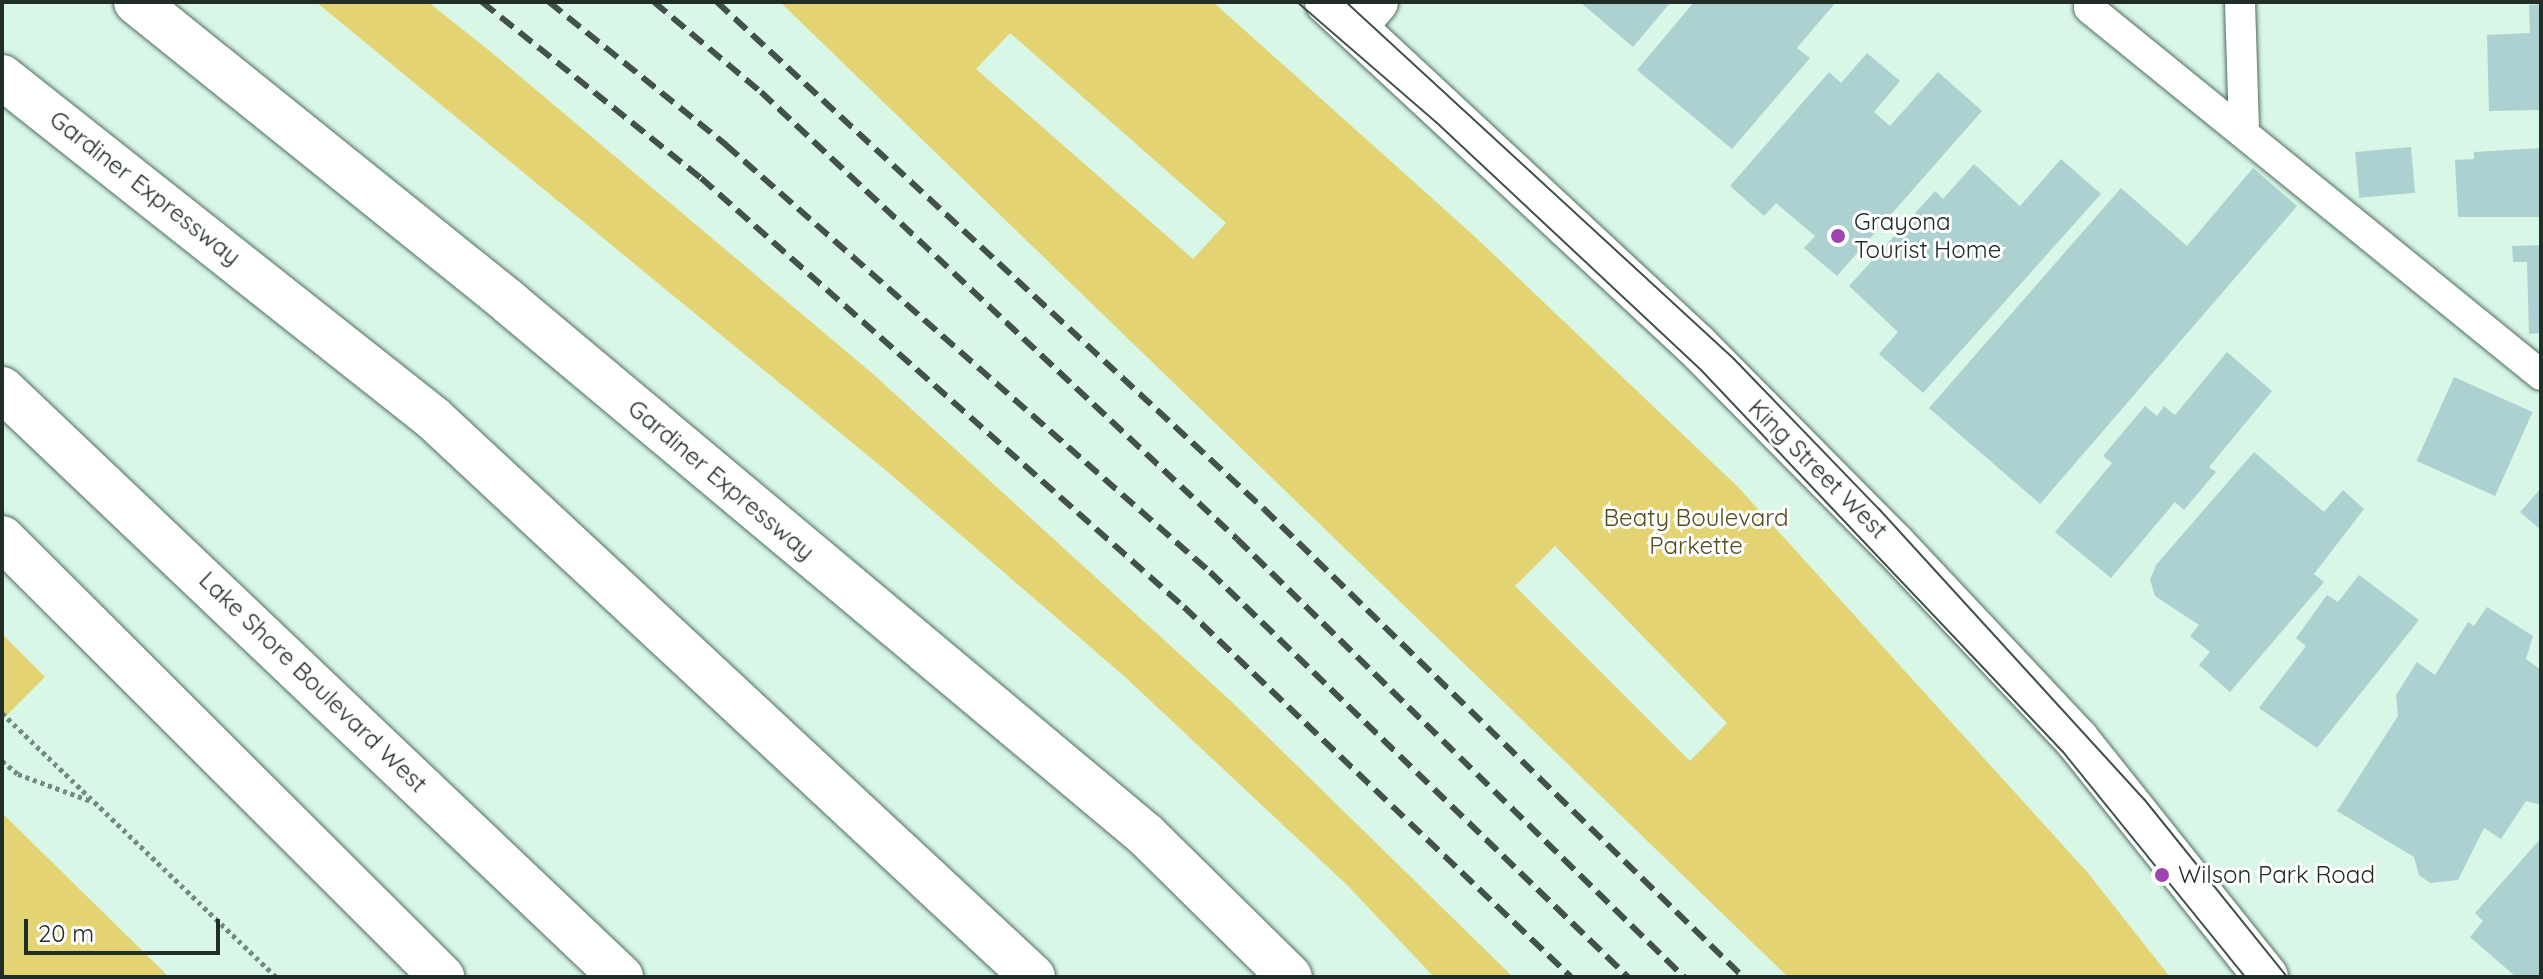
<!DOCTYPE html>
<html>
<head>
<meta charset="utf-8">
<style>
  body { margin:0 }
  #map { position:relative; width:2543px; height:979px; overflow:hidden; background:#d8f7e7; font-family:Quicksand,sans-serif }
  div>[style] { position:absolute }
  .green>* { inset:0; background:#e3d373 }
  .building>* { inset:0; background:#add1d0; transform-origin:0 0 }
  .path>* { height:5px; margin-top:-2.5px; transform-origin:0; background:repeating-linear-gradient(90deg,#75897f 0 4px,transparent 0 8px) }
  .roads { filter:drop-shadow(0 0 2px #516d5f) drop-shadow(0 0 2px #516d5f) }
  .service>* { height:30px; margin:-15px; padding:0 15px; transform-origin:15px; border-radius:15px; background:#fff }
  .minor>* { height:44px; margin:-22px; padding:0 22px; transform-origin:22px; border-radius:22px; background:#fff }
  .secondary>* { height:44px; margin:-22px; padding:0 22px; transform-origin:22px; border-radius:22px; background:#fff }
  .trunk>* { height:44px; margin:-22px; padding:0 22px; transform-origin:22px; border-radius:22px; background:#fff }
  .motorway>* { height:44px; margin:-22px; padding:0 22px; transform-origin:22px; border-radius:22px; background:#fff }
  .tram>* { height:2px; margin:-1px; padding:0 1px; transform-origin:1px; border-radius:1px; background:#42524a }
  .rail>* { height:6px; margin-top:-3px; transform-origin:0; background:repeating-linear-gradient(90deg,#42524a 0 16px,transparent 0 24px) }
  .dots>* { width:22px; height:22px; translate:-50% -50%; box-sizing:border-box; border:4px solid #fff; border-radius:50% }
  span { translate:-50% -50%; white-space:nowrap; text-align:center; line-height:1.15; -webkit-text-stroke:6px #fff; paint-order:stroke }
  .street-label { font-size:24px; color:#212d27 }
  .poi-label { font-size:24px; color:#212d27 }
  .left { translate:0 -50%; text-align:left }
  .park-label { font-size:24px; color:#534c20 }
  .frame { position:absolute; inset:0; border:4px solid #212d27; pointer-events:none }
  .scale { position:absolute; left:24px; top:919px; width:196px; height:36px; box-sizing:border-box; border:4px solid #212d27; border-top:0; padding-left:10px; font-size:24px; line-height:28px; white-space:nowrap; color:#212d27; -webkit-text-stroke:6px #fff; paint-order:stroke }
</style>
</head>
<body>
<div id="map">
  <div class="green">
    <i style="clip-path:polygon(316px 2px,428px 2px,491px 52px,873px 374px,1232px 702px,1513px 977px,1434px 977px,1347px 885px,1124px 676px,889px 473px)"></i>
    <i style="clip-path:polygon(evenodd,780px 2px,1213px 2px,1472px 234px,1738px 487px,2088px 873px,2170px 977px,1788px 977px,780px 2px,1010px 33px,1226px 223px,1193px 259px,976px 69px,1010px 33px,780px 2px,1555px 546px,1727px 723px,1690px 761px,1515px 586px,1555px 546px)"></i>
    <i style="clip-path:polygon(2px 634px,45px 677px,2px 720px)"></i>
    <i style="clip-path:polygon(2px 813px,169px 977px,2px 977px)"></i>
  </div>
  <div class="building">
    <i style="clip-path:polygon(1580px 2px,1671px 2px,1633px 47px)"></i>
    <i style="clip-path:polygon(1694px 2px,1836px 2px,1797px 48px,1810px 58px,1732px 149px,1637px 70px)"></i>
    <i style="clip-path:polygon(2541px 4px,2541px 110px,2489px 111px,2487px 35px,2530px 33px,2529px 5px)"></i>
    <i style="clip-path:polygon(1867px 53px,1900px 81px,1874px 112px,1890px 126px,1938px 72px,1982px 111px,1837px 276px,1804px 248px,1815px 236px,1776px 203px,1764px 216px,1730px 186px,1829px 72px,1841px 83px)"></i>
    <i style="left:2411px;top:147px;width:46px;height:56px;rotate:85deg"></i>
    <i style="clip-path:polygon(2541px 148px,2541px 217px,2458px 217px,2455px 160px,2474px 159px,2474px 152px)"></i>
    <i style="clip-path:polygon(2061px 159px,2101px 194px,1923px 393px,1879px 354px,1898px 332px,1849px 286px,1935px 191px,1943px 199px,1974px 164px,2020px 206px)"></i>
    <i style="clip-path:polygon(2253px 168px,2297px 206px,2040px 504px,1929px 408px,2121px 188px,2187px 246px)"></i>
    <i style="clip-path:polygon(2541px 245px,2541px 333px,2529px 334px,2527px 262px,2513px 262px,2512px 246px)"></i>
    <i style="clip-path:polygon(2227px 352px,2272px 391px,2209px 467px,2216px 472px,2184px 510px,2175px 502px,2111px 578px,2055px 532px,2112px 463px,2103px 456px,2145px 406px,2157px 416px,2164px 406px,2175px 415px)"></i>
    <i style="left:2454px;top:377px;width:86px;height:92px;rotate:24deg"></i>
    <i style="clip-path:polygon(2254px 452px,2324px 512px,2343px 490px,2364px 509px,2314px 574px,2324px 582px,2230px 692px,2199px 665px,2210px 652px,2190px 636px,2199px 625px,2155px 596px,2150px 580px,2156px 565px)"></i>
    <i style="clip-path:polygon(2541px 488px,2541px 530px,2520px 512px)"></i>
    <i style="clip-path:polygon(2359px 575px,2419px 620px,2317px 748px,2259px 708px,2306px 646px,2296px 638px,2327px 595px,2338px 602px)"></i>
    <i style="clip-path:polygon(2487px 607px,2533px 636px,2526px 659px,2541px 670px,2541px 805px,2526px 801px,2501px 839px,2484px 828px,2458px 880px,2430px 883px,2419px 875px,2414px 857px,2337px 811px,2398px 716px,2396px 695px,2417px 662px,2435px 675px,2468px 622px,2474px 626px)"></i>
    <i style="clip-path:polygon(2541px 838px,2541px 977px,2516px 977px,2470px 937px,2483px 921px,2475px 913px)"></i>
  </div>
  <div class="path">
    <i style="left:2px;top:713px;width:380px;rotate:43.9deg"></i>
    <i style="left:2px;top:761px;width:21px;rotate:39deg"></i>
    <i style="left:18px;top:774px;width:78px;rotate:20.3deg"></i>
  </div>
  <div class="roads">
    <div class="service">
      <i style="left:2240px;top:2px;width:129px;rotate:88.2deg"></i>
      <i style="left:2089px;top:8px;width:582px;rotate:39.07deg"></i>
    </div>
    <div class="minor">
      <i style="left:1355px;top:26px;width:32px;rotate:-49deg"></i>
    </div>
    <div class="secondary">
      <i style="left:1327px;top:2px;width:505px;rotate:42.91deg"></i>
      <i style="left:1697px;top:346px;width:280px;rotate:45.3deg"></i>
      <i style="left:1894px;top:545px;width:267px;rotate:46.8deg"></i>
      <i style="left:2077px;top:740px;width:303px;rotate:51.4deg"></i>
    </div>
    <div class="trunk">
      <i style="left:2px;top:389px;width:854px;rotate:43.53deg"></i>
      <i style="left:2px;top:538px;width:622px;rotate:44.93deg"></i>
    </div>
    <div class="motorway">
      <i style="left:136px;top:2px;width:480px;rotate:38.8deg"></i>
      <i style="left:510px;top:303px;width:829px;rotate:39.91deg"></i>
      <i style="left:1146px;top:835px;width:202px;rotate:44.6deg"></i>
      <i style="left:2px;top:77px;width:550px;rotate:38.35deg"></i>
      <i style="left:433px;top:418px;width:820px;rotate:42.97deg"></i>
    </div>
  </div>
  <div class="tram">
    <i style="left:1297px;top:2px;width:184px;rotate:40.8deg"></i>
    <i style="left:1436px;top:122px;width:363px;rotate:43.1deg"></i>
    <i style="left:1701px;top:370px;width:526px;rotate:46.54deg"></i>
    <i style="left:2063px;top:752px;width:289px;rotate:51deg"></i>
    <i style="left:1346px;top:2px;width:527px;rotate:42.62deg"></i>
    <i style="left:1734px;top:359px;width:209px;rotate:46deg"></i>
    <i style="left:1879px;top:509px;width:393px;rotate:47.6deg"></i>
    <i style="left:2144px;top:799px;width:228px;rotate:51.2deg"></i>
  </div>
  <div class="rail">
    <i style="left:482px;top:2px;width:281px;rotate:38.8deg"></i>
    <i style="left:701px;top:178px;width:646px;rotate:41.61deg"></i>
    <i style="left:1184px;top:607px;width:535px;rotate:43.71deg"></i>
    <i style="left:549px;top:2px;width:228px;rotate:38.9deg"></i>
    <i style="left:726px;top:145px;width:645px;rotate:41.42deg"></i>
    <i style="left:1210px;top:572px;width:582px;rotate:44.1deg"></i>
    <i style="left:654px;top:2px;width:140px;rotate:40.1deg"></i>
    <i style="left:761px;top:92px;width:653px;rotate:43.2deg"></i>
    <i style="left:1237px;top:539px;width:626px;rotate:44.42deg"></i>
    <i style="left:717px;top:2px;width:746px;rotate:42.83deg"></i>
    <i style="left:1264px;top:509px;width:670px;rotate:44.33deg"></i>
  </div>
  <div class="dots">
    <i style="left:1838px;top:236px;background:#9f45b0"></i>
    <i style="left:2162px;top:875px;background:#9f45b0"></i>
  </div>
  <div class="street-label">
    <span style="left:145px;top:188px;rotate:38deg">Gardiner Expressway</span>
    <span style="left:1818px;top:469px;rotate:45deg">King Street West</span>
    <span style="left:721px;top:480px;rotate:40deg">Gardiner Expressway</span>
    <span style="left:313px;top:682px;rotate:44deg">Lake Shore Boulevard West</span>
  </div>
  <div class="poi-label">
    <span class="left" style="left:1854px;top:236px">Grayona<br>Tourist Home</span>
    <span class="left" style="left:2178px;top:875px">Wilson Park Road</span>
  </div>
  <div class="park-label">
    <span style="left:1696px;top:532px">Beaty Boulevard<br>Parkette</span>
  </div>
  <div class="frame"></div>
  <div class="scale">20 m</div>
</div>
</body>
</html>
